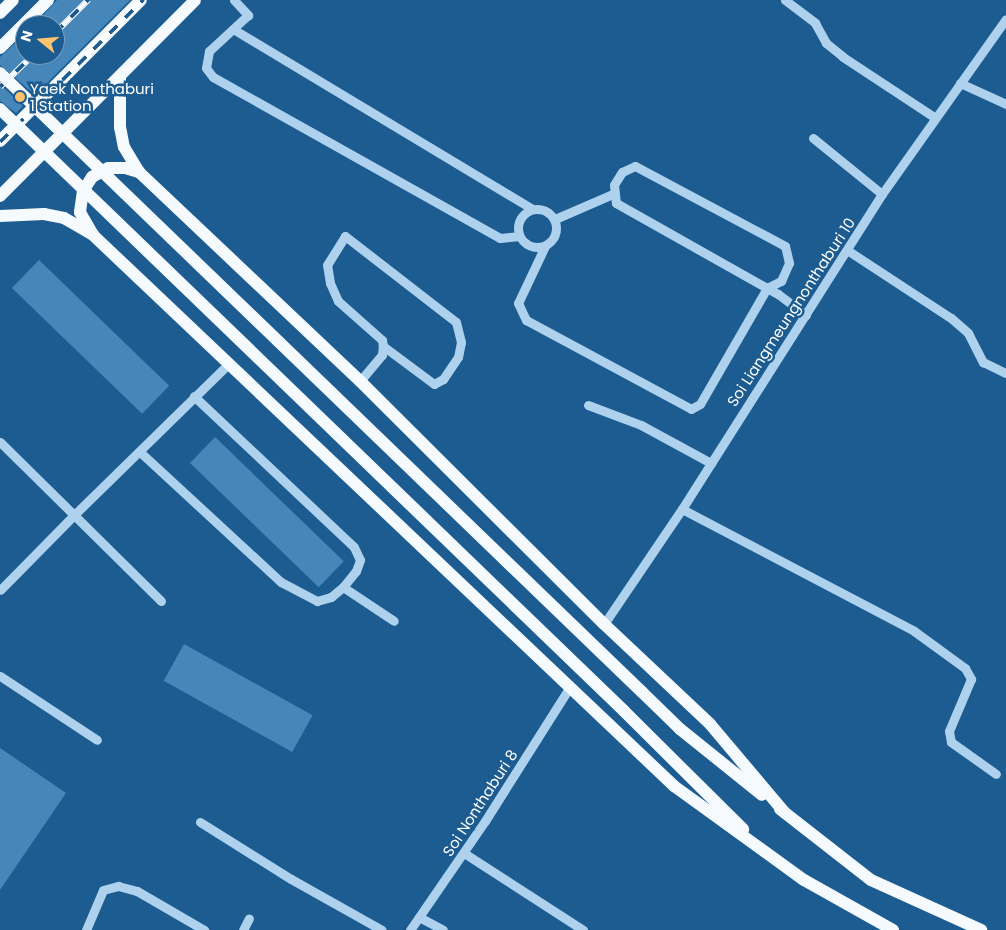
<!DOCTYPE html>
<html>
<head>
<meta charset="utf-8">
<style>
  body { margin:0 }
  #map { position:relative; width:1006px; height:930px; overflow:hidden; background:#1d5c91; font-family:Poppins,sans-serif }
  div>[style] { position:absolute }
  .building>* { inset:0; background:#4686b9; transform-origin:0 0 }
  .minor>* { height:9px; margin:-4.5px; padding:0 4.5px; transform-origin:4.5px; border-radius:4.5px; background:#aed2ee }
  .minor>.ring { margin:-4.5px; padding:0; box-sizing:content-box; background:none; border:9px solid #aed2ee; border-radius:50% }
  .major>* { height:12px; margin:-6px; padding:0 6px; transform-origin:6px; border-radius:6px; background:#f5faff }
  .rail>* { height:5.5px; margin-top:-2.75px; transform-origin:0; background:repeating-linear-gradient(90deg,#1d5c91 0 11px,#fff 0 22px); box-sizing:border-box; border-block:1px solid #fff }
  .major-bridge>* { height:12px; margin:-6px; padding:0 6px; transform-origin:6px; border-radius:6px; background:#f5faff }
  .dots>* { width:14px; height:14px; translate:-50% -50%; box-sizing:border-box; border:2px solid #1d5c91; border-radius:50% }
  span { translate:-50% -50%; white-space:nowrap; text-align:center; line-height:1.15; -webkit-text-stroke:5px #1d5c91; paint-order:stroke }
  .poi-label { font-size:15px; color:#fff }
  .left { translate:0 -50%; text-align:left }
  .street-label { font-size:15px; color:#fff }
  .north { position:absolute; left:15px; top:15px; width:50px; height:50px; box-sizing:border-box; background:#1d5c91; border:1px solid #779dbd; border-radius:50%; rotate:287deg; font-size:14px; font-weight:700; line-height:20px; text-align:center; color:#fff }
  .north::after { content:''; display:block; margin:auto; width:18px; height:22px; background:#fdc46d; clip-path:polygon(50% 0,100% 100%,50% 72%,0 100%) }
</style>
</head>
<body>
<div id="map">
  <div class="building">
    <i style="clip-path:polygon(57px 0,130px 0,35px 95px,0 65px,0 57px,25px 34px,25px 55px,55px 55px,55px 25px,34px 25px)"></i>
    <i style="clip-path:polygon(0 84px,23px 106px,16px 113px,0 101px)"></i>
    <i style="left:39px;top:260px;width:181px;height:39px;rotate:44deg"></i>
    <i style="left:215px;top:437px;width:179px;height:36px;rotate:44deg"></i>
    <i style="left:184px;top:644px;width:147px;height:42px;rotate:29deg"></i>
    <i style="clip-path:polygon(0 748px,66px 793px,0 890px)"></i>
  </div>
  <div class="minor">
    <i style="left:234px;top:0;width:21px;rotate:47deg"></i>
    <i style="left:248px;top:15px;width:53px;rotate:137.3deg"></i>
    <i style="left:209px;top:51px;width:17px;rotate:100deg"></i>
    <i style="left:206px;top:68px;width:11px;rotate:52deg"></i>
    <i style="left:213px;top:77px;width:329px;rotate:29.3deg"></i>
    <i style="left:500px;top:238px;width:19px;rotate:-6deg"></i>
    <i style="left:785px;top:0;width:38px;rotate:37deg"></i>
    <i style="left:815px;top:23px;width:23px;rotate:61deg"></i>
    <i style="left:826px;top:43px;width:22px;rotate:39deg"></i>
    <i style="left:843px;top:57px;width:109px;rotate:33.4deg"></i>
    <i style="left:233px;top:29px;width:349px;rotate:31deg"></i>
    <i style="left:960px;top:83px;width:51px;rotate:24.5deg"></i>
    <i style="left:813px;top:138px;width:89px;rotate:39.1deg"></i>
    <i class="ring" style="left:518px;top:209px;width:29px;height:29px"></i>
    <i style="left:555px;top:219px;width:65px;rotate:-23.4deg"></i>
    <i style="left:545px;top:246px;width:63px;rotate:115.3deg"></i>
    <i style="left:518px;top:303px;width:19px;rotate:65deg"></i>
    <i style="left:526px;top:320px;width:187px;rotate:28.3deg"></i>
    <i style="left:691px;top:409px;width:10px;rotate:-29deg"></i>
    <i style="left:700px;top:404px;width:134px;rotate:-60deg"></i>
    <i style="left:767px;top:288px;width:16px;rotate:-27deg"></i>
    <i style="left:781px;top:281px;width:20px;rotate:-66deg"></i>
    <i style="left:789px;top:263px;width:17px;rotate:-103deg"></i>
    <i style="left:785px;top:246px;width:170px;rotate:-151.9deg"></i>
    <i style="left:635px;top:166px;width:14px;rotate:155deg"></i>
    <i style="left:622px;top:172px;width:15px;rotate:122deg"></i>
    <i style="left:614px;top:185px;width:18px;rotate:84deg"></i>
    <i style="left:616px;top:203px;width:173px;rotate:29.4deg"></i>
    <i style="left:767px;top:288px;width:13px;rotate:29deg"></i>
    <i style="left:778px;top:294px;width:35px;rotate:37deg"></i>
    <i style="left:847px;top:250px;width:124px;rotate:33.2deg"></i>
    <i style="left:951px;top:318px;width:23px;rotate:41deg"></i>
    <i style="left:968px;top:333px;width:33px;rotate:63deg"></i>
    <i style="left:983px;top:362px;width:25px;rotate:26deg"></i>
    <i style="left:360px;top:381px;width:34px;rotate:-50deg"></i>
    <i style="left:382px;top:355px;width:9px;rotate:-84deg"></i>
    <i style="left:383px;top:346px;width:6px;rotate:-99deg"></i>
    <i style="left:382px;top:340px;width:59px;rotate:-138.4deg"></i>
    <i style="left:338px;top:301px;width:20px;rotate:-114deg"></i>
    <i style="left:330px;top:283px;width:18px;rotate:-99deg"></i>
    <i style="left:327px;top:265px;width:34px;rotate:-58deg"></i>
    <i style="left:345px;top:236px;width:140px;rotate:37.8deg"></i>
    <i style="left:456px;top:322px;width:21px;rotate:76deg"></i>
    <i style="left:461px;top:342px;width:15px;rotate:101deg"></i>
    <i style="left:458px;top:357px;width:27px;rotate:124deg"></i>
    <i style="left:443px;top:379px;width:10px;rotate:151deg"></i>
    <i style="left:434px;top:384px;width:64px;rotate:-143.3deg"></i>
    <i style="left:588px;top:405px;width:57px;rotate:20.7deg"></i>
    <i style="left:641px;top:425px;width:80px;rotate:28.5deg"></i>
    <i style="left:0;top:442px;width:104px;rotate:44.6deg"></i>
    <i style="left:74px;top:515px;width:105px;rotate:134.6deg"></i>
    <i style="left:140px;top:452px;width:192px;rotate:42.7deg"></i>
    <i style="left:281px;top:582px;width:41px;rotate:27.8deg"></i>
    <i style="left:317px;top:601px;width:15px;rotate:-16deg"></i>
    <i style="left:331px;top:597px;width:16px;rotate:-40deg"></i>
    <i style="left:343px;top:587px;width:21px;rotate:-51deg"></i>
    <i style="left:356px;top:571px;width:12px;rotate:-70deg"></i>
    <i style="left:360px;top:560px;width:14px;rotate:-115deg"></i>
    <i style="left:354px;top:547px;width:220px;rotate:-136.7deg"></i>
    <i style="left:682px;top:509px;width:262px;rotate:27.7deg"></i>
    <i style="left:914px;top:631px;width:63px;rotate:36deg"></i>
    <i style="left:965px;top:668px;width:13px;rotate:61deg"></i>
    <i style="left:971px;top:679px;width:56px;rotate:112.9deg"></i>
    <i style="left:949px;top:731px;width:11px;rotate:80deg"></i>
    <i style="left:951px;top:742px;width:55px;rotate:35.4deg"></i>
    <i style="left:343px;top:587px;width:61px;rotate:33.7deg"></i>
    <i style="left:161px;top:601px;width:122px;rotate:-135.3deg"></i>
    <i style="left:74px;top:515px;width:217px;rotate:-44.4deg"></i>
    <i style="left:604px;top:624px;width:139px;rotate:-55.9deg"></i>
    <i style="left:682px;top:509px;width:373px;rotate:-57.6deg"></i>
    <i style="left:882px;top:194px;width:214px;rotate:-54.7deg"></i>
    <i style="left:0;top:676px;width:116px;rotate:33.4deg"></i>
    <i style="left:200px;top:822px;width:107px;rotate:32.1deg"></i>
    <i style="left:291px;top:879px;width:104px;rotate:29.3deg"></i>
    <i style="left:464px;top:853px;width:142px;rotate:32.9deg"></i>
    <i style="left:419px;top:917px;width:27px;rotate:28deg"></i>
    <i style="left:86px;top:930px;width:43px;rotate:-67deg"></i>
    <i style="left:103px;top:890px;width:16px;rotate:-15deg"></i>
    <i style="left:118px;top:886px;width:20px;rotate:15deg"></i>
    <i style="left:137px;top:891px;width:78px;rotate:30.2deg"></i>
    <i style="left:243px;top:930px;width:13px;rotate:-63deg"></i>
    <i style="left:410px;top:930px;width:132px;rotate:-55.5deg"></i>
    <i style="left:485px;top:821px;width:157px;rotate:-57.7deg"></i>
  </div>
  <div class="major">
    <i style="left:0;top:13px;width:18px;rotate:-45deg"></i>
    <i style="left:0;top:48px;width:68px;rotate:-45deg"></i>
    <i style="left:120px;top:78px;width:49px;rotate:90deg"></i>
    <i style="left:120px;top:127px;width:20px;rotate:79deg"></i>
    <i style="left:124px;top:147px;width:29px;rotate:59deg"></i>
    <i style="left:139px;top:172px;width:304px;rotate:43.4deg"></i>
    <i style="left:360px;top:381px;width:344px;rotate:44.9deg"></i>
    <i style="left:604px;top:624px;width:146px;rotate:43.3deg"></i>
    <i style="left:710px;top:724px;width:116px;rotate:49.9deg"></i>
    <i style="left:0;top:141px;width:199px;rotate:-45deg"></i>
    <i style="left:0;top:196px;width:276px;rotate:-45.1deg"></i>
    <i style="left:0;top:216px;width:44px;rotate:-2.6deg"></i>
    <i style="left:44px;top:214px;width:20px;rotate:11deg"></i>
    <i style="left:64px;top:218px;width:34px;rotate:30deg"></i>
    <i style="left:93px;top:235px;width:801px;rotate:43.48deg"></i>
    <i style="left:674px;top:786px;width:160px;rotate:35.9deg"></i>
    <i style="left:804px;top:880px;width:102px;rotate:29.3deg"></i>
    <i style="left:92px;top:233px;width:24px;rotate:-120deg"></i>
    <i style="left:80px;top:212px;width:21px;rotate:-82deg"></i>
    <i style="left:83px;top:191px;width:17px;rotate:-57deg"></i>
    <i style="left:92px;top:177px;width:18px;rotate:-29deg"></i>
    <i style="left:108px;top:168px;width:17px"></i>
    <i style="left:125px;top:168px;width:15px;rotate:16deg"></i>
    <i style="left:642px;top:692px;width:53px;rotate:44.2deg"></i>
    <i style="left:680px;top:729px;width:105px;rotate:38.8deg"></i>
    <i style="left:624px;top:711px;width:168px;rotate:44.8deg"></i>
    <i style="left:780px;top:809px;width:115px;rotate:38deg"></i>
    <i style="left:871px;top:880px;width:121px;rotate:24.4deg"></i>
  </div>
  <div class="rail">
    <i style="left:55px;top:33px;width:47px;rotate:-45deg"></i>
    <i style="left:0;top:87px;width:46px;rotate:-44.1deg"></i>
    <i style="left:0;top:142px;width:202px;rotate:-44.8deg"></i>
  </div>
  <div class="major-bridge">
    <i style="left:0;top:73px;width:892px;rotate:43.96deg"></i>
    <i style="left:0;top:109px;width:867px;rotate:43.97deg"></i>
  </div>
  <div class="dots">
    <i style="left:20px;top:97px;background:#fdc46d"></i>
  </div>
  <div class="poi-label">
    <span class="left" style="left:30px;top:97px">Yaek Nonthaburi<br>1 Station</span>
  </div>
  <div class="street-label">
    <span style="left:791px;top:312px;rotate:-57deg">Soi Liangmeungnonthaburi 10</span>
    <span style="left:480px;top:803px;rotate:-57deg">Soi Nonthaburi 8</span>
  </div>
  <div class="north">N</div>
</div>
</body>
</html>
